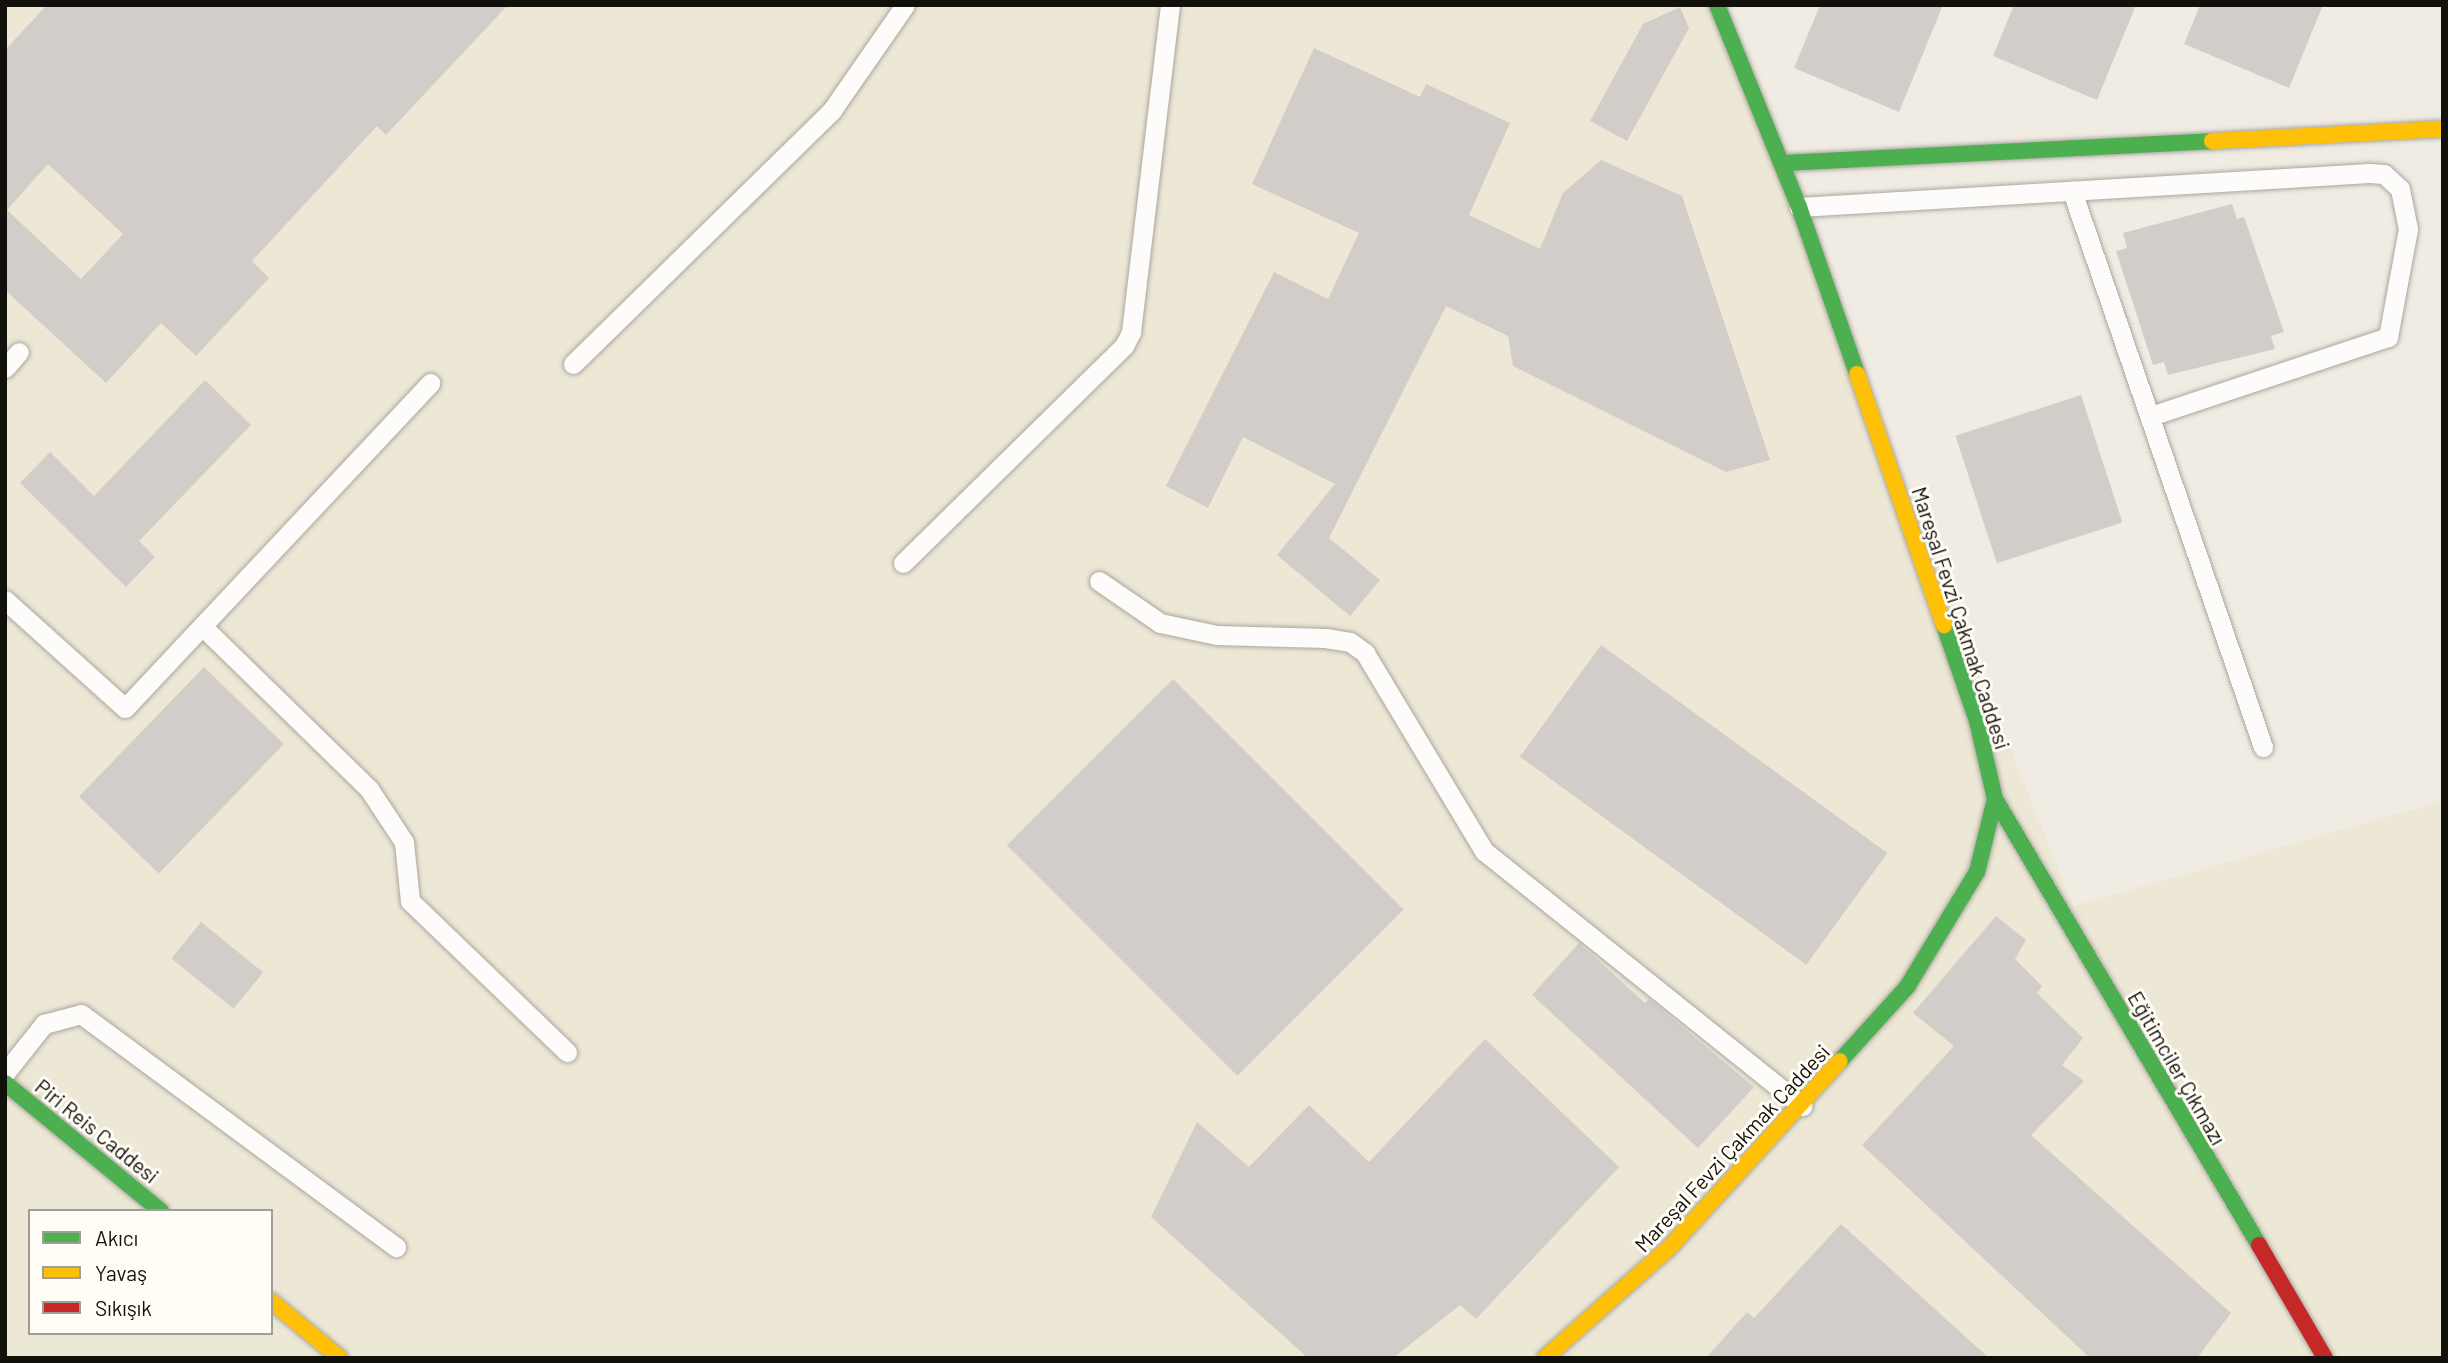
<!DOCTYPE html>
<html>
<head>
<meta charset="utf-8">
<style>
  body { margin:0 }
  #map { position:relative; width:2448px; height:1363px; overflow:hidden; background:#f0ece3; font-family:Barlow,sans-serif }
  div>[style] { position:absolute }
  .built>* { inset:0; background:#ede7d5 }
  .building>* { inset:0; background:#d3cdc9; transform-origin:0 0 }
  .roads { filter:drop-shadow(0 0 2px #aaa7a0) drop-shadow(0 0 2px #aaa7a0) }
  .lane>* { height:19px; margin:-9.5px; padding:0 9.5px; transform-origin:9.5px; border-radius:9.5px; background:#fdfcfb }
  .fast>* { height:16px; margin:-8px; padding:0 8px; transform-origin:8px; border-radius:8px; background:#4caf50 }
  .slow>* { height:16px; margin:-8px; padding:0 8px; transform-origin:8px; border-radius:8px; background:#ffc107 }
  .jam>* { height:16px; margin:-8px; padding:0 8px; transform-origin:8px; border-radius:8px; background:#c62828 }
  span { translate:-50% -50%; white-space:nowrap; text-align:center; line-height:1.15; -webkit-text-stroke:6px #fffdf6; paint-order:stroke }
  .street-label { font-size:21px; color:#12100a }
  .frame { position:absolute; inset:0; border:7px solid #12100a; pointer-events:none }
  .legend { position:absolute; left:28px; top:1209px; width:245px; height:126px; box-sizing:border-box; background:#fffdf6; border:2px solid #a09e98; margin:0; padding:9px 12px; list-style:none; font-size:21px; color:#12100a }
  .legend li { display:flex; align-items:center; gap:14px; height:35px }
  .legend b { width:35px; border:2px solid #a09e98 }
</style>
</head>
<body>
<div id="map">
  <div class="built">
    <i style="clip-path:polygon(evenodd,5px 5px,1716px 5px,2073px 906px,2443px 801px,2443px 1358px,5px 1358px,5px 5px,30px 1211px,271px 1211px,271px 1333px,30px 1333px,30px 1211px)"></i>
  </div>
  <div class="building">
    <i style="clip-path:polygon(evenodd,47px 5px,508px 5px,386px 135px,377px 126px,252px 261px,269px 278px,196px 356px,161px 323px,106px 383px,5px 290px,5px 50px,47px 5px,48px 164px,123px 234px,81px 279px,7px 210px,48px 164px)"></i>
    <i style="clip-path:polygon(1820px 5px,1943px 5px,1899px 112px,1794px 68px)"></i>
    <i style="clip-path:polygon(2014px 5px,2136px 5px,2097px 100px,1993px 56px)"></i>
    <i style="clip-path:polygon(2200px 5px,2323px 5px,2289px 88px,2184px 44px)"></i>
    <i style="clip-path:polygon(1680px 7px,1689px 28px,1627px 141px,1590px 121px,1643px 24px)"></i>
    <i style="clip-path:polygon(1314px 48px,1420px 97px,1426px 84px,1510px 123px,1469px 215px,1540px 249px,1563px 193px,1601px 160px,1682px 196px,1770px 460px,1726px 472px,1513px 366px,1508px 336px,1446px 306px,1329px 538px,1380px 580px,1350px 616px,1277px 555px,1335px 484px,1243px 437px,1208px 508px,1166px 486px,1274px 272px,1328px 299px,1359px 233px,1252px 184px)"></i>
    <i style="clip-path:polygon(2232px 204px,2237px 219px,2244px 217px,2284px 332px,2271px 336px,2275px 349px,2168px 375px,2164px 362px,2153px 365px,2116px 251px,2127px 248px,2123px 233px)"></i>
    <i style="clip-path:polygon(205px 380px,251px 425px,139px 541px,155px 557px,126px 587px,20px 483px,50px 452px,94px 496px)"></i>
    <i style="left:2081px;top:395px;width:134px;height:132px;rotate:72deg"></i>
    <i style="left:1601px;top:645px;width:354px;height:138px;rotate:36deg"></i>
    <i style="left:204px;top:667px;width:111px;height:180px;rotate:44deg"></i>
    <i style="left:1173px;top:679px;width:326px;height:235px;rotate:45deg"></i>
    <i style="clip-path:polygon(1996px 916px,2026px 940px,2015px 959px,2042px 986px,2037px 993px,2083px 1038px,2062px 1065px,2084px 1081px,2031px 1135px,2231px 1313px,2197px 1358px,2090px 1358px,1862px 1145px,1954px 1046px,1913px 1013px)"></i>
    <i style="left:201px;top:922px;width:80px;height:47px;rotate:39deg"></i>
    <i style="clip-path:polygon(1579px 943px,1645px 1003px,1649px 999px,1754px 1087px,1698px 1148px,1532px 995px)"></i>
    <i style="clip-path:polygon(1485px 1039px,1619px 1167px,1476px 1319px,1460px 1305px,1393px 1358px,1308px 1358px,1151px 1217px,1197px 1122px,1249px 1167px,1309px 1105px,1369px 1162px)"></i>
    <i style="clip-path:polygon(1841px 1224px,1989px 1358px,1706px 1358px,1747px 1312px,1754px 1318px)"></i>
  </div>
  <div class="roads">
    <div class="lane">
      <i style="left:2072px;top:191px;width:588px;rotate:71.04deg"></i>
      <i style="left:1799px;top:207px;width:571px;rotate:-3.41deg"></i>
      <i style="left:2369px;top:173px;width:15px;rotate:4deg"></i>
      <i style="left:2384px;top:174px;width:22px;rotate:43deg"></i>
      <i style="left:2400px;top:189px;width:41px;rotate:78.7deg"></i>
      <i style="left:2408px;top:229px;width:110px;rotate:100.5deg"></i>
      <i style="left:2388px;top:337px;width:250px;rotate:161.6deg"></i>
      <i style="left:573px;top:364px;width:363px;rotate:-44.4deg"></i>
      <i style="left:832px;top:110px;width:128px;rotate:-55.2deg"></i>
      <i style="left:5px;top:368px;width:21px;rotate:-49deg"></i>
      <i style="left:903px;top:563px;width:310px;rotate:-44.5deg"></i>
      <i style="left:1124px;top:346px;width:16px;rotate:-63deg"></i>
      <i style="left:1131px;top:332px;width:329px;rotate:-83.2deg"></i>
      <i style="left:1099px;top:581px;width:74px;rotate:34.5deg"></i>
      <i style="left:1160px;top:623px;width:58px;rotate:11.9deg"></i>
      <i style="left:1217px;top:635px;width:108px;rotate:1.6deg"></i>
      <i style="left:1325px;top:638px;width:25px;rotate:9deg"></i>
      <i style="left:1350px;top:642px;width:19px;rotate:36deg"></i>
      <i style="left:1365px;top:653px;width:231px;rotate:59deg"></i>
      <i style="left:1484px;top:851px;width:408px;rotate:38.7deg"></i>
      <i style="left:5px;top:600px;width:161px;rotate:42deg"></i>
      <i style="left:125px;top:708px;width:446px;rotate:-46.8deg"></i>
      <i style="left:202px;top:626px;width:233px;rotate:44.3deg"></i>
      <i style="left:369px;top:789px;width:64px;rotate:56.6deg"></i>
      <i style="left:404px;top:842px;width:59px;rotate:84.2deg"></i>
      <i style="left:410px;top:901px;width:218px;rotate:43.9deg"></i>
      <i style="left:5px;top:1073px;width:63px;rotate:-51.5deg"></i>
      <i style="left:44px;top:1024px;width:38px;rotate:-15deg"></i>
      <i style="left:81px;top:1014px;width:392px;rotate:36.5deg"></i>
    </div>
    <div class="fast">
      <i style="left:1717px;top:5px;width:218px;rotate:67.9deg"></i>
      <i style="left:1799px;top:207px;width:177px;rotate:70.8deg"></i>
      <i style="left:1782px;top:163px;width:431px;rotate:-2.9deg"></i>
      <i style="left:1995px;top:799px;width:518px;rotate:59.38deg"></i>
      <i style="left:1840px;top:1061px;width:100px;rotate:-47.8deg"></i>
      <i style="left:1907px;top:987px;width:135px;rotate:-58.7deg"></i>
      <i style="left:1977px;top:872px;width:75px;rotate:-76.1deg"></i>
      <i style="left:1995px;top:799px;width:80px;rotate:-103deg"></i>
      <i style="left:1977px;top:721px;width:102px;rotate:-109deg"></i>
      <i style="left:5px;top:1083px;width:202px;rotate:39.4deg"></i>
    </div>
    <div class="slow">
      <i style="left:2212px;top:141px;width:231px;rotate:-3deg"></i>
      <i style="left:1857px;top:374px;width:266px;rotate:70.9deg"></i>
      <i style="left:271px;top:1301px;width:89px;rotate:39.6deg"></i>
      <i style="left:1545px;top:1358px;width:166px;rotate:-41.6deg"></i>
      <i style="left:1669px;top:1248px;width:253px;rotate:-47.6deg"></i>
    </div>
    <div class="jam">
      <i style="left:2259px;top:1245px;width:131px;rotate:59.7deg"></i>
    </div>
  </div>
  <div class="street-label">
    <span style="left:1961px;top:618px;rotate:72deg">Mareşal Fevzi Çakmak Caddesi</span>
    <span style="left:2177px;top:1068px;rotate:60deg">Eğitimciler Çıkmazı</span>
    <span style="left:97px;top:1131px;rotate:39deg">Piri Reis Caddesi</span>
    <span style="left:1732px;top:1148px;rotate:-47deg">Mareşal Fevzi Çakmak Caddesi</span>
  </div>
  <div class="frame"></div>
  <ul class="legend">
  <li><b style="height:9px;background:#4caf50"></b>Akıcı</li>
  <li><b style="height:9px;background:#ffc107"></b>Yavaş</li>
  <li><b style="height:9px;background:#c62828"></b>Sıkışık</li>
  </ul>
</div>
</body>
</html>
